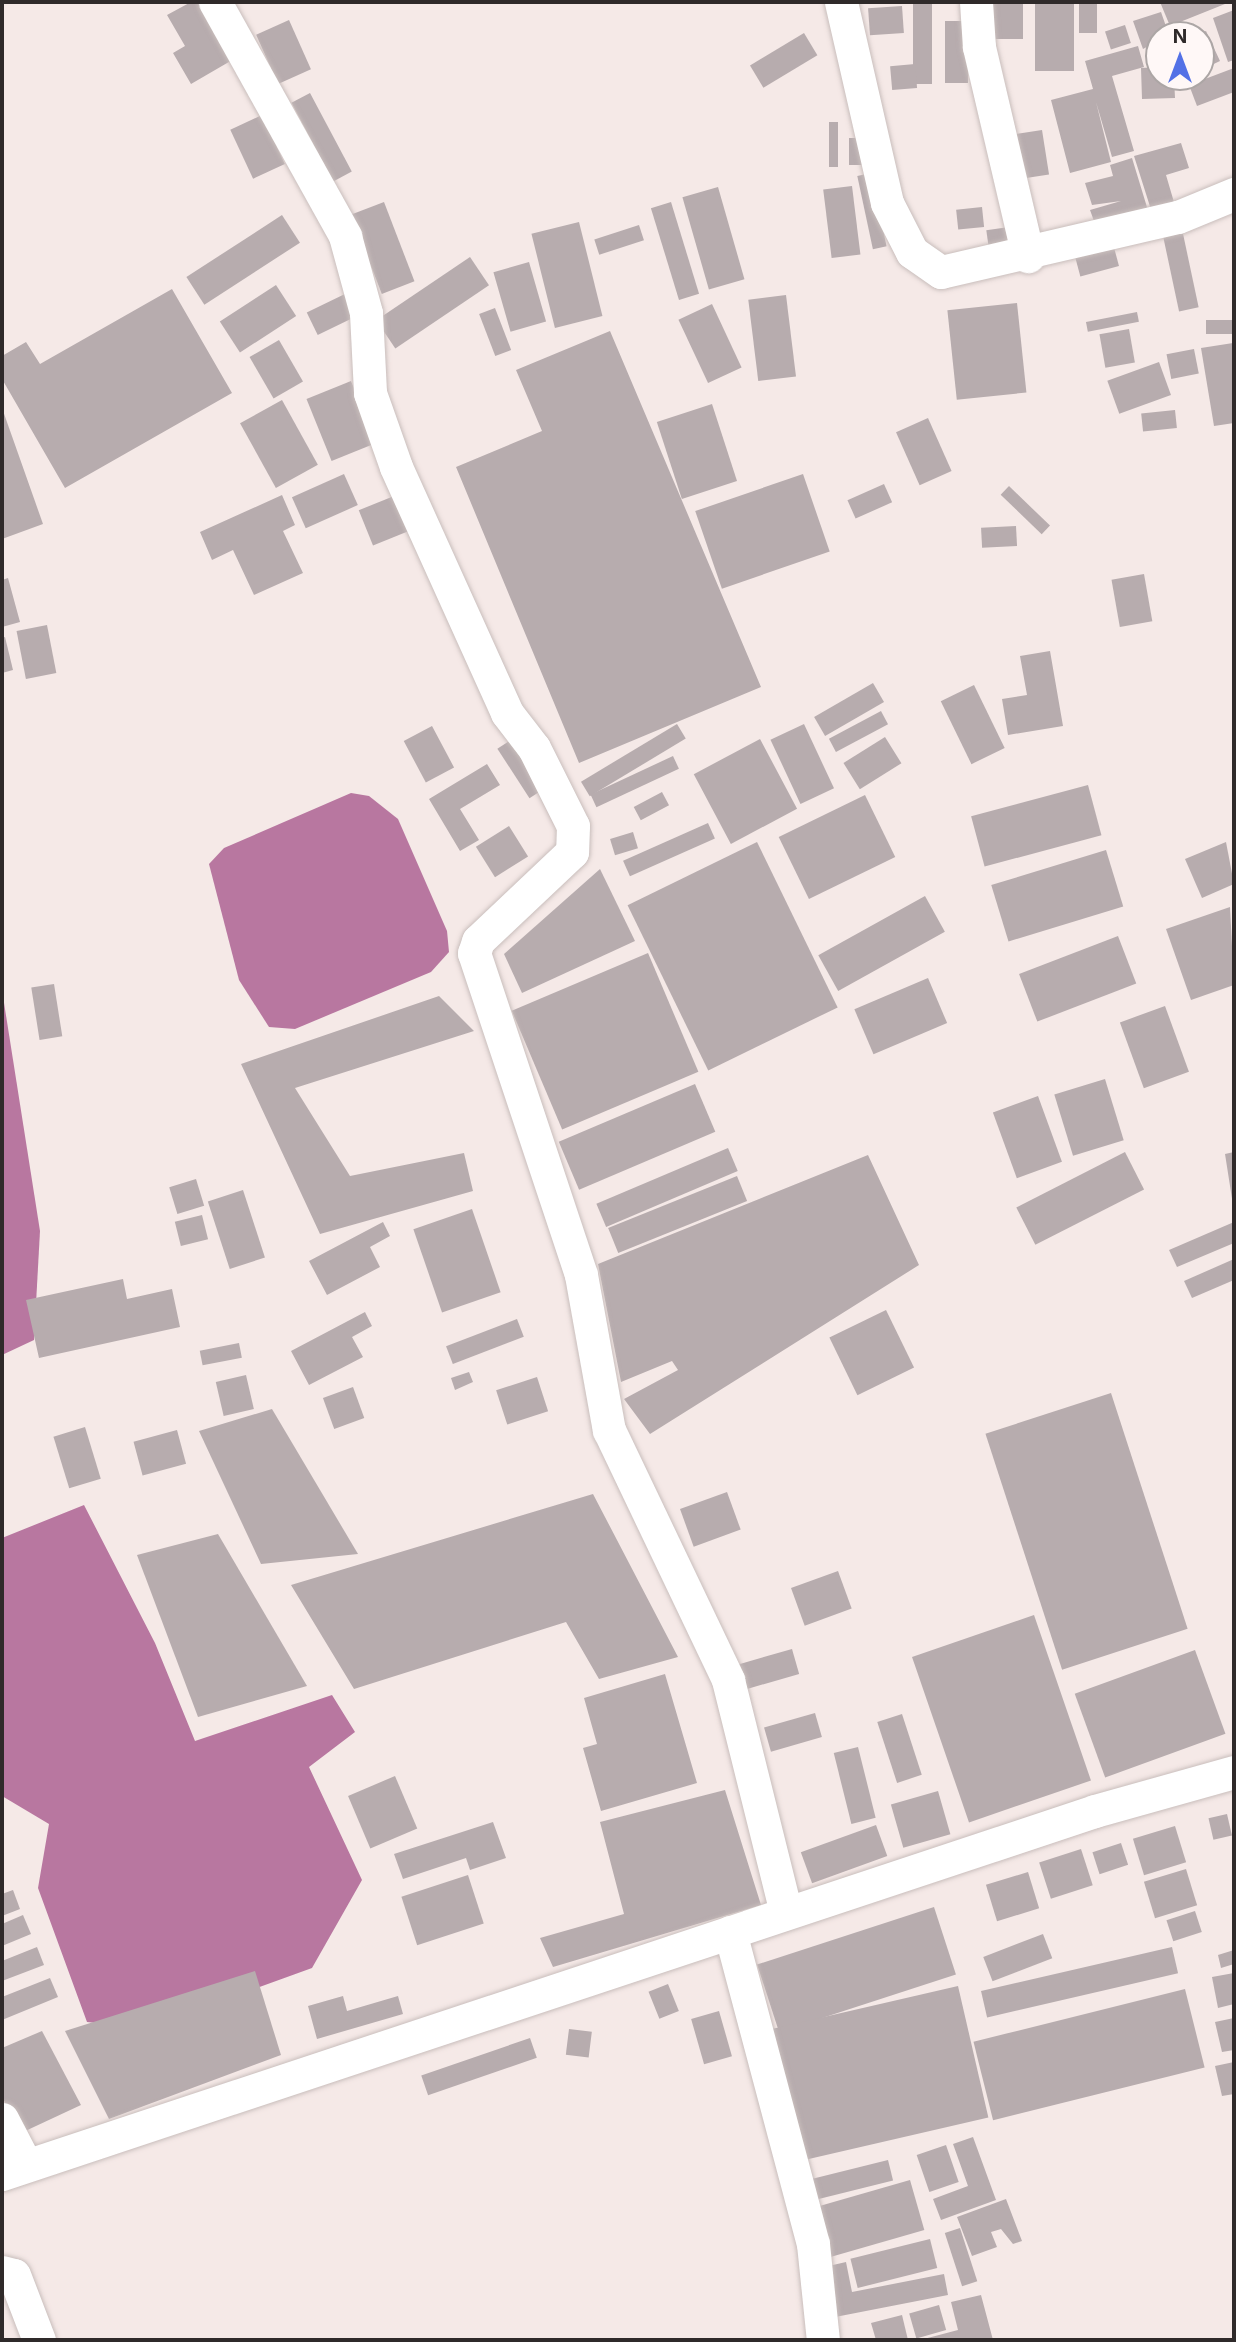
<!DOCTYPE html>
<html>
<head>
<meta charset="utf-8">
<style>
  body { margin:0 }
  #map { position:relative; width:1236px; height:2342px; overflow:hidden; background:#f5e9e7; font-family:Inter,sans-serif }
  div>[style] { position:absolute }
  .water>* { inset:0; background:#b877a0 }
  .building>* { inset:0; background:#b7acae; transform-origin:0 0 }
  .roads { filter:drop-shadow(0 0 2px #c9bebc) drop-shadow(0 0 2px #c9bebc) }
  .minor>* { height:33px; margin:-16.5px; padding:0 16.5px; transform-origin:16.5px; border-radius:16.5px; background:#fff }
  span { translate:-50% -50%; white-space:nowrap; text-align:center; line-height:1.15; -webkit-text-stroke:5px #fff8f7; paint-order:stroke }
  .frame { position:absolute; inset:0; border:4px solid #2f2a2a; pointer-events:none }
  .north { position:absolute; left:1145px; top:21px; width:70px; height:70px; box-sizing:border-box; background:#fff8f7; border:2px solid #aca6a5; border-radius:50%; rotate:0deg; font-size:19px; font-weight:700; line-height:28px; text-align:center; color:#2f2a2a }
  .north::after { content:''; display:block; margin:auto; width:24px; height:32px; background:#5371e6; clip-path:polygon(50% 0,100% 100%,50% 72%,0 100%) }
</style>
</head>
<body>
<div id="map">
  <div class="water">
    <i style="clip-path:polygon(351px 793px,369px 796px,398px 819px,447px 931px,449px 952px,431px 972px,295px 1029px,269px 1027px,239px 980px,209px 864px,224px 848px)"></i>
    <i style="clip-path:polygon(2px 990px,40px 1231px,34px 1340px,2px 1355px)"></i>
    <i style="clip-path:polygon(84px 1505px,155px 1643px,195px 1741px,332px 1695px,355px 1732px,309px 1767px,362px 1880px,312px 1968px,146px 2028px,87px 2022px,38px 1888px,49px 1824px,2px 1796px,2px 1538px)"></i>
  </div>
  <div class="building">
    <i style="clip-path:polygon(191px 2px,200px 2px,234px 59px,191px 84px,173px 53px,185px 46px,167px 15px)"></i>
    <i style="left:913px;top:2px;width:19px;height:82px"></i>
    <i style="left:988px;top:2px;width:35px;height:37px"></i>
    <i style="left:1035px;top:2px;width:39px;height:69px"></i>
    <i style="left:1079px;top:2px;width:18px;height:31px"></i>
    <i style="clip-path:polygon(1160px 2px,1230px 2px,1170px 26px)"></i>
    <i style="left:902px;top:6px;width:27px;height:34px;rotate:86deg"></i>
    <i style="clip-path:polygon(1234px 10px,1234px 60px,1228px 62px,1213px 18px)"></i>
    <i style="clip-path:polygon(1161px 12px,1169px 35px,1143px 49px,1133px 21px)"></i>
    <i style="left:289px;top:20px;width:54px;height:36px;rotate:66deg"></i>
    <i style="left:945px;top:21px;width:23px;height:62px"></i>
    <i style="left:1125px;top:25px;width:19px;height:21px;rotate:72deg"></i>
    <i style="clip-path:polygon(1206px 31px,1220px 61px,1201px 70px,1201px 35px,1196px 35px)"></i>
    <i style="left:804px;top:33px;width:26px;height:63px;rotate:59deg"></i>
    <i style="clip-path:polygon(1138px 46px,1144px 67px,1112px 76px,1134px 151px,1112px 157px,1096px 102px,1111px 162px,1070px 173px,1051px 100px,1093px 89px,1085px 61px)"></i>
    <i style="left:915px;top:64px;width:24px;height:25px;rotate:85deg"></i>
    <i style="clip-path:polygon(1159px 67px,1159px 77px,1174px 77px,1175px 98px,1142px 99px,1141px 68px)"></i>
    <i style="clip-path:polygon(1234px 68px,1234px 92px,1197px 106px,1189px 85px)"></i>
    <i style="left:310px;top:93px;width:89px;height:21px;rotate:62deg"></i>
    <i style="left:262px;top:115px;width:54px;height:35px;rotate:65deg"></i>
    <i style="left:829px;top:122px;width:9px;height:45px"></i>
    <i style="left:1042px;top:130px;width:45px;height:33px;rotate:81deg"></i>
    <i style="left:849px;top:138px;width:18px;height:27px"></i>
    <i style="clip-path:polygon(1181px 143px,1189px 168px,1166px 175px,1176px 209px,1153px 216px,1134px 156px)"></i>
    <i style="clip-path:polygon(1132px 158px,1150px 217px,1098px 232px,1090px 210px,1121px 201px,1092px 205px,1085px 183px,1113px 176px,1110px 165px)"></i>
    <i style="left:871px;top:173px;width:75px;height:14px;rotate:78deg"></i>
    <i style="left:852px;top:186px;width:69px;height:29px;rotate:83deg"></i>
    <i style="left:718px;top:187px;width:96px;height:37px;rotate:74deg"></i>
    <i style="left:384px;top:202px;width:85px;height:35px;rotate:69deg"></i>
    <i style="left:671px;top:202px;width:96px;height:21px;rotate:73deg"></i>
    <i style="left:982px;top:207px;width:20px;height:26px;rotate:84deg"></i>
    <i style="left:282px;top:215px;width:33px;height:114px;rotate:57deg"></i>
    <i style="left:579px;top:222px;width:97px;height:49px;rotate:76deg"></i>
    <i style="left:639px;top:225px;width:16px;height:47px;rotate:72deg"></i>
    <i style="left:1016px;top:226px;width:22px;height:30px;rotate:82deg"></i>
    <i style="left:1182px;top:229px;width:80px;height:20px;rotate:78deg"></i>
    <i style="left:1112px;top:240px;width:27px;height:40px;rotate:75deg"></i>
    <i style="left:470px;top:257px;width:34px;height:113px;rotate:56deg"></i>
    <i style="left:529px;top:262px;width:62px;height:37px;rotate:74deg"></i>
    <i style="left:276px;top:285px;width:37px;height:67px;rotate:57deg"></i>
    <i style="clip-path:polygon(172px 289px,232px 393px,65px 488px,2px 379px,2px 356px,26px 342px,40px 364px)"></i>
    <i style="left:349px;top:292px;width:25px;height:47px;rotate:64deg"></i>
    <i style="left:786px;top:295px;width:82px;height:38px;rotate:83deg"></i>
    <i style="left:1017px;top:303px;width:90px;height:70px;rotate:84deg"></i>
    <i style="left:712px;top:304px;width:70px;height:37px;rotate:65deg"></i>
    <i style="left:495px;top:308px;width:45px;height:17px;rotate:69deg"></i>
    <i style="left:1137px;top:312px;width:10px;height:52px;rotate:79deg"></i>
    <i style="left:1206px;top:320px;width:28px;height:14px"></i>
    <i style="left:1129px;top:329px;width:34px;height:30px;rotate:80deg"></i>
    <i style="clip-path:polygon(610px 331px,761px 687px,579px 763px,456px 467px,542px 431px,516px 370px)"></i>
    <i style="left:279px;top:340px;width:48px;height:34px;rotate:60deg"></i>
    <i style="clip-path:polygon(1233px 343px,1234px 423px,1214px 426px,1201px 348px)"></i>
    <i style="left:1194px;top:349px;width:25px;height:28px;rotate:79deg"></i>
    <i style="left:1159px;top:362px;width:35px;height:55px;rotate:70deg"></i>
    <i style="left:351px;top:381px;width:67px;height:48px;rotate:68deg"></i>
    <i style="left:282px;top:400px;width:74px;height:48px;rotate:61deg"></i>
    <i style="left:712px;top:404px;width:81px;height:58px;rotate:72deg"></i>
    <i style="clip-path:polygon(2px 408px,43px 524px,2px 539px)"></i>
    <i style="left:1175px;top:410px;width:18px;height:34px;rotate:84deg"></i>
    <i style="left:928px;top:418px;width:58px;height:35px;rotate:66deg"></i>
    <i style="left:344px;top:474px;width:34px;height:57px;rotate:66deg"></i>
    <i style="left:803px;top:474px;width:82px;height:114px;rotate:71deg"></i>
    <i style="left:884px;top:484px;width:20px;height:40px;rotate:66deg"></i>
    <i style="left:1009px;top:486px;width:57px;height:12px;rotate:44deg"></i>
    <i style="clip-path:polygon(282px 495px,295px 525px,283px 531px,303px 573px,254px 595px,233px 550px,212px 560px,200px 532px)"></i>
    <i style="left:394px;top:496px;width:38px;height:38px;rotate:68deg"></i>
    <i style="left:1016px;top:526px;width:20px;height:35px;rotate:87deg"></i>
    <i style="left:1144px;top:574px;width:48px;height:33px;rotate:80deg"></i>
    <i style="clip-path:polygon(8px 578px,20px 622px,2px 627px,2px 580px)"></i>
    <i style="left:47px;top:625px;width:49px;height:31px;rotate:79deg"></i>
    <i style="clip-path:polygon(5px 637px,13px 670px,2px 673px,2px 638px)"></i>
    <i style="clip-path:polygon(1050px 651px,1063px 726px,1008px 735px,1002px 699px,1027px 695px,1020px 656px)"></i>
    <i style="left:873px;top:683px;width:22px;height:68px;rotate:60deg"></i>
    <i style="left:974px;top:685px;width:70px;height:37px;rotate:64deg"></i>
    <i style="left:881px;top:711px;width:15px;height:59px;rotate:62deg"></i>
    <i style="left:677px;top:724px;width:17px;height:112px;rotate:59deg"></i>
    <i style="left:804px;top:724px;width:71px;height:37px;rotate:65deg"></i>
    <i style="left:432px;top:726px;width:47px;height:32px;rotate:62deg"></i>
    <i style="left:520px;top:734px;width:59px;height:27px;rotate:57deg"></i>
    <i style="left:885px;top:737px;width:31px;height:49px;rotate:58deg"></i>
    <i style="left:760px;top:739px;width:79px;height:75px;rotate:62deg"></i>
    <i style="left:673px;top:756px;width:14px;height:91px;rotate:65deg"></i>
    <i style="clip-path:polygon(487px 764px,500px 785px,460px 809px,479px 840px,460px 851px,429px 799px)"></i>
    <i style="left:1088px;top:785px;width:52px;height:121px;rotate:75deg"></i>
    <i style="left:662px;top:792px;width:15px;height:32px;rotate:62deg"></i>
    <i style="left:865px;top:795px;width:69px;height:96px;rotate:64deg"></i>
    <i style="left:708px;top:823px;width:17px;height:93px;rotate:66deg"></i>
    <i style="left:509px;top:826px;width:36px;height:39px;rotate:58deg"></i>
    <i style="left:633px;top:832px;width:17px;height:24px;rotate:73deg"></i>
    <i style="left:757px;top:842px;width:184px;height:144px;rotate:64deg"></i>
    <i style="clip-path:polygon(1226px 842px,1234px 884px,1202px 898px,1185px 859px)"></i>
    <i style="left:1106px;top:850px;width:59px;height:120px;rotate:73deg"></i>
    <i style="clip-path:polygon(600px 869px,635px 941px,522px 993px,504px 954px)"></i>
    <i style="left:925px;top:896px;width:41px;height:122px;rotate:61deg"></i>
    <i style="clip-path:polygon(1230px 907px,1234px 985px,1191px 1000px,1166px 929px)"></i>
    <i style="left:1118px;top:936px;width:51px;height:106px;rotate:69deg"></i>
    <i style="left:648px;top:953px;width:129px;height:148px;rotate:67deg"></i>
    <i style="left:928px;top:978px;width:49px;height:80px;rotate:67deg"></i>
    <i style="left:54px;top:984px;width:53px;height:23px;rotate:81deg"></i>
    <i style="clip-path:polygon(439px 996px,474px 1031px,295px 1088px,350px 1176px,464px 1153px,473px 1191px,320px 1234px,241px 1064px)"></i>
    <i style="left:1165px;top:1006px;width:70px;height:48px;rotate:70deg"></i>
    <i style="left:1105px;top:1079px;width:64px;height:53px;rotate:73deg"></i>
    <i style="left:695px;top:1084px;width:52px;height:148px;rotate:67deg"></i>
    <i style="left:1038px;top:1096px;width:70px;height:48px;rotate:70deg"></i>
    <i style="left:728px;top:1148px;width:25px;height:143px;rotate:67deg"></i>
    <i style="left:1125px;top:1152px;width:42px;height:122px;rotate:63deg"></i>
    <i style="clip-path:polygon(1234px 1152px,1234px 1205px,1233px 1205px,1225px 1154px)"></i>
    <i style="clip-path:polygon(868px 1155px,919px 1265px,650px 1434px,624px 1399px,678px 1370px,672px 1361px,621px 1382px,598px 1264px)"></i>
    <i style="left:737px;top:1176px;width:27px;height:139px;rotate:68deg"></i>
    <i style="left:196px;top:1179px;width:28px;height:28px;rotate:73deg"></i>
    <i style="left:243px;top:1190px;width:71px;height:37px;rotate:72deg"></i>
    <i style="left:472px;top:1209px;width:88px;height:62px;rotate:71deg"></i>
    <i style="left:202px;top:1215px;width:25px;height:28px;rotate:76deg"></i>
    <i style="clip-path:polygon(383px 1222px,390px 1236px,370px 1247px,380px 1267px,327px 1295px,309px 1261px)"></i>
    <i style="clip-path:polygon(1234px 1222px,1234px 1243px,1177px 1267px,1169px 1250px)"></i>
    <i style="clip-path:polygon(1234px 1259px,1234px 1280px,1192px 1298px,1184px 1281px)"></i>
    <i style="clip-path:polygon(123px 1279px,127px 1299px,172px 1289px,180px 1327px,39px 1358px,26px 1300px)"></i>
    <i style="left:886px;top:1310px;width:64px;height:63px;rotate:64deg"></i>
    <i style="clip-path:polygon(365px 1312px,372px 1326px,352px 1337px,363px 1357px,309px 1385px,291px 1351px)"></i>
    <i style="left:517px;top:1319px;width:19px;height:76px;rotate:69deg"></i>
    <i style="left:239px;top:1343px;width:15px;height:40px;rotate:79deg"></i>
    <i style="clip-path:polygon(469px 1372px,473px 1382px,455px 1390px,451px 1378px)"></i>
    <i style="left:246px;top:1375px;width:35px;height:31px;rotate:77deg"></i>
    <i style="left:537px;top:1377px;width:36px;height:43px;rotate:72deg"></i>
    <i style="left:353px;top:1387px;width:33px;height:32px;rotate:70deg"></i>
    <i style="left:1111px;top:1393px;width:248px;height:132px;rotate:72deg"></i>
    <i style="clip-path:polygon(272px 1409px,358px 1554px,261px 1564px,199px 1431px)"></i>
    <i style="left:85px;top:1427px;width:54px;height:33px;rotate:73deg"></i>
    <i style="left:177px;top:1430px;width:35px;height:45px;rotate:75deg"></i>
    <i style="left:727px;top:1492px;width:40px;height:50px;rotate:70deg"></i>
    <i style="clip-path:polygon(593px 1494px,678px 1657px,599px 1679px,566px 1622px,354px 1689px,291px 1585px)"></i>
    <i style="clip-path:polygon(218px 1534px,307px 1686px,198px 1717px,137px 1555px)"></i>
    <i style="left:838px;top:1571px;width:40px;height:50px;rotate:70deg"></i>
    <i style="left:1034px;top:1615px;width:175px;height:129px;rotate:71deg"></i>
    <i style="left:792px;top:1649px;width:26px;height:55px;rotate:74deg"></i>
    <i style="left:1195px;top:1650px;width:89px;height:128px;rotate:70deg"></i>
    <i style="clip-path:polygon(665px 1674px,697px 1783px,601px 1811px,583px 1748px,597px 1744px,584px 1698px)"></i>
    <i style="left:815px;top:1713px;width:25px;height:53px;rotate:74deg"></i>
    <i style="left:902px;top:1714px;width:64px;height:26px;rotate:72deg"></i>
    <i style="left:858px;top:1747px;width:73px;height:25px;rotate:76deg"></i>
    <i style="left:395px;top:1776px;width:57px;height:51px;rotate:67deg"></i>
    <i style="clip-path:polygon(725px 1790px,761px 1905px,553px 1967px,540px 1938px,624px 1914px,600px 1822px)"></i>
    <i style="left:938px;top:1791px;width:45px;height:49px;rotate:74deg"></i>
    <i style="left:1227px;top:1814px;width:22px;height:19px;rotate:77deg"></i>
    <i style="clip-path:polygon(493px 1822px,506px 1858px,470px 1870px,466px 1858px,403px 1879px,394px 1854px)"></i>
    <i style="left:876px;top:1825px;width:33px;height:80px;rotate:70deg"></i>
    <i style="left:1175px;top:1826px;width:38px;height:44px;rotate:73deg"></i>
    <i style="left:1121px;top:1843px;width:23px;height:30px;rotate:72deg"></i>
    <i style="left:1081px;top:1849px;width:38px;height:44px;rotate:72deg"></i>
    <i style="left:1186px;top:1869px;width:38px;height:44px;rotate:73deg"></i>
    <i style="left:1028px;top:1872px;width:38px;height:44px;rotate:73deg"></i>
    <i style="left:468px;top:1875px;width:51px;height:70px;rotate:72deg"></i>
    <i style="clip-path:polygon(13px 1890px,20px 1909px,2px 1916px,2px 1894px)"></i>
    <i style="left:934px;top:1907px;width:71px;height:186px;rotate:72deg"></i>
    <i style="left:1195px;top:1911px;width:22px;height:30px;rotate:72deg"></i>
    <i style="clip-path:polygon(23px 1915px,31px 1934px,2px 1946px,2px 1924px)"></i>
    <i style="left:1043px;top:1934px;width:26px;height:64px;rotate:69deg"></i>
    <i style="clip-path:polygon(37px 1947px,44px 1965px,2px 1981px,2px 1961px)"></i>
    <i style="left:1172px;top:1947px;width:27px;height:196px;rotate:77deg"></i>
    <i style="clip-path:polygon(1234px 1950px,1234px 1964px,1221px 1968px,1218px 1955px)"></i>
    <i style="clip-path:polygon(255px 1971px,281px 2055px,109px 2119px,65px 2031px)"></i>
    <i style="clip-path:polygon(1234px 1973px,1234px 2004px,1218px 2008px,1212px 1977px)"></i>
    <i style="clip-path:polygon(50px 1978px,58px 1997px,2px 2020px,2px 1997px)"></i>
    <i style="left:668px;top:1984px;width:29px;height:21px;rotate:68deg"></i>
    <i style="left:958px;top:1986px;width:135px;height:201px;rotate:77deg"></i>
    <i style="left:1185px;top:1989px;width:81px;height:218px;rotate:76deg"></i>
    <i style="clip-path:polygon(343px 1996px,347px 2011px,398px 1996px,403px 2014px,317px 2039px,308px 2006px)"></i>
    <i style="left:719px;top:2011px;width:47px;height:29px;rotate:74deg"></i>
    <i style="clip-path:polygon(1234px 2018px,1234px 2050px,1222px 2052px,1215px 2022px)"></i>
    <i style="left:569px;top:2029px;width:23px;height:26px;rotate:7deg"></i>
    <i style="clip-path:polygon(42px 2031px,81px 2105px,21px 2133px,2px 2097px,2px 2048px)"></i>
    <i style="left:530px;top:2038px;width:21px;height:115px;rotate:71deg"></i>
    <i style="clip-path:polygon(1234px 2062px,1234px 2094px,1222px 2096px,1215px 2066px)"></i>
    <i style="clip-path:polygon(973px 2137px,996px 2200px,941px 2220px,933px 2199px,968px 2186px,953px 2144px)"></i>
    <i style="left:946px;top:2145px;width:39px;height:31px;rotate:71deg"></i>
    <i style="left:888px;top:2160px;width:21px;height:88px;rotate:76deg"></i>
    <i style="left:910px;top:2180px;width:52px;height:104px;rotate:74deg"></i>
    <i style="clip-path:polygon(1006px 2199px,1022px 2241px,1013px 2244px,1001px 2229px,991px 2232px,997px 2247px,972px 2256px,957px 2217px)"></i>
    <i style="left:960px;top:2228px;width:56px;height:16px;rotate:72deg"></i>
    <i style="left:930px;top:2239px;width:30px;height:82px;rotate:76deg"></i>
    <i style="clip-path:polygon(846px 2262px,852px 2292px,944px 2274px,948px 2295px,830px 2318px,820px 2268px)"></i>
    <i style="clip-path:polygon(981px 2295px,993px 2340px,920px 2340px,958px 2330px,951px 2302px)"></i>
    <i style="left:939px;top:2305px;width:26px;height:31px;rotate:74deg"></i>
    <i style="clip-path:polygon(902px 2315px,908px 2340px,876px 2340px,871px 2323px)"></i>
  </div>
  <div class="roads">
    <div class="minor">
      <i style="left:215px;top:2px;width:268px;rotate:60.9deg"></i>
      <i style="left:345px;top:236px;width:80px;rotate:74.7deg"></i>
      <i style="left:366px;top:313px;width:80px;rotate:87.1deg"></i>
      <i style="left:370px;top:393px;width:78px;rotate:70.6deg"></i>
      <i style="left:396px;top:467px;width:270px;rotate:65.7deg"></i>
      <i style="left:507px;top:713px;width:44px;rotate:52.4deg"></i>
      <i style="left:534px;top:748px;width:87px;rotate:63.4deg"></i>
      <i style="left:573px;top:826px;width:26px;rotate:92deg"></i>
      <i style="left:572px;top:852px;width:129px;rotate:136.6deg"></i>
      <i style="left:478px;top:941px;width:13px;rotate:108deg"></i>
      <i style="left:474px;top:953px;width:339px;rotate:71.6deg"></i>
      <i style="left:581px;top:1275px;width:158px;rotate:79.8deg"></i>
      <i style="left:609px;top:1430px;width:277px;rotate:64.5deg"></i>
      <i style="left:728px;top:1680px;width:240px;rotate:76deg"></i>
      <i style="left:841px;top:2px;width:206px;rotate:77.1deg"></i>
      <i style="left:887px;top:203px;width:55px;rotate:63deg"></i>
      <i style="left:912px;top:252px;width:35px;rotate:35deg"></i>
      <i style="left:941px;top:272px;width:243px;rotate:-13.1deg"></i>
      <i style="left:1178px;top:217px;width:61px;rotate:-22.3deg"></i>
      <i style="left:976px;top:2px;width:45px;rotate:86.2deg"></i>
      <i style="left:979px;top:47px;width:215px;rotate:76.8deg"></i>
      <i style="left:730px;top:1932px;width:323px;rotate:75.1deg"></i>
      <i style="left:813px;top:2244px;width:97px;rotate:84.1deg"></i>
      <i style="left:2px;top:2119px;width:52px;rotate:62.4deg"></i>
      <i style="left:2px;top:2174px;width:1152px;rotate:-18.37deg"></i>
      <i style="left:1095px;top:1811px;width:144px;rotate:-15.7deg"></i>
      <i style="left:2px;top:2272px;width:12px;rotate:14deg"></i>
      <i style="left:14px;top:2275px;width:70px;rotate:69deg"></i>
    </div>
  </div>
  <div class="frame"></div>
  <div class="north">N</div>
</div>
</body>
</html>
